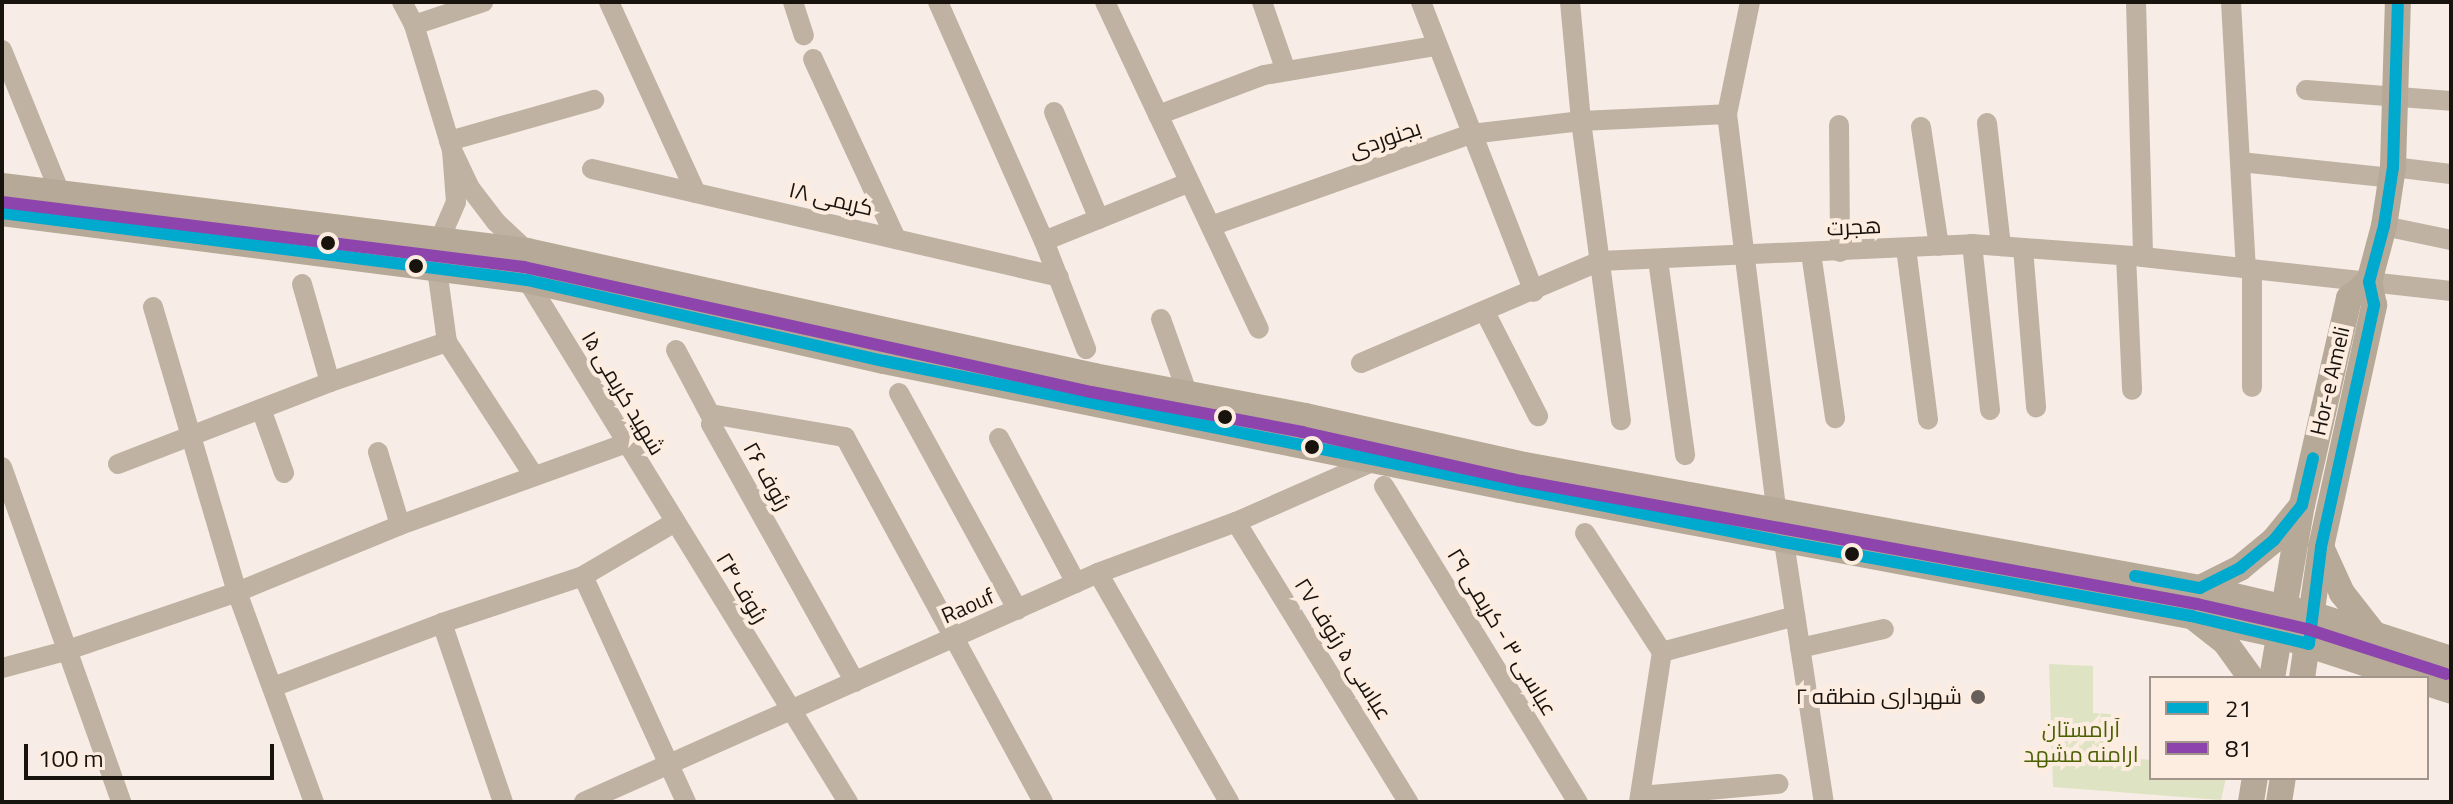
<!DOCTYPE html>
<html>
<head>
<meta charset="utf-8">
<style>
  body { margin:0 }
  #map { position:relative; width:2453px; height:804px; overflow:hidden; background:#f7ede6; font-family:"Titillium Web",Cairo,sans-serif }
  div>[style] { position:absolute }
  .green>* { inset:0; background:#dee4c3 }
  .minor>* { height:20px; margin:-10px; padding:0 10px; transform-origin:10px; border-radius:10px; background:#bfb2a3 }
  .major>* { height:26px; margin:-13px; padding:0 13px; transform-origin:13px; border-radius:13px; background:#b6a997 }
  .bus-1>* { height:12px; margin:-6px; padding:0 6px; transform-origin:6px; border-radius:6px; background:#00a9ce }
  .bus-2>* { height:12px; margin:-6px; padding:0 6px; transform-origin:6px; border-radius:6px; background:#8e44ad }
  .dots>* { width:22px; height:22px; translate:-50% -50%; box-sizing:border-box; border:4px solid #fdece0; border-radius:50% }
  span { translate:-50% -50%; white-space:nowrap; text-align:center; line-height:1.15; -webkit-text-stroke:8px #fdece0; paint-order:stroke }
  .street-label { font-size:22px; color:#19130e }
  .poi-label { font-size:22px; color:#19130e }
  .right { translate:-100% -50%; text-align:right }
  .park-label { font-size:22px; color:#4b6103 }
  .frame { position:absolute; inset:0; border:4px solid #19130e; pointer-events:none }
  .legend { position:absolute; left:2149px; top:676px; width:280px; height:104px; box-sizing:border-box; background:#fdece0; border:2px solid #a2958c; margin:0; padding:10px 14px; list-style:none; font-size:24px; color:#19130e }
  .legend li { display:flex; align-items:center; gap:16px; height:40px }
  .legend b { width:40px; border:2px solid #a2958c }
  .scale { position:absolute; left:24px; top:744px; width:250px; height:36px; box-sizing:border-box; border:4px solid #19130e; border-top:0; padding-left:10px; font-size:24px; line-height:28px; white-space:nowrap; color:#19130e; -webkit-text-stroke:6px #fdece0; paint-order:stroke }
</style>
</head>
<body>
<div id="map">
  <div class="green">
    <i style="clip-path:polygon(2049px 664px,2093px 666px,2093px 713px,2111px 714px,2109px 756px,2151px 760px,2151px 778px,2226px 778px,2221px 800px,2053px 787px)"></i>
  </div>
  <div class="minor">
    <i style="left:402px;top:2px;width:26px;rotate:62deg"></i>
    <i style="left:414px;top:25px;width:131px;rotate:73.1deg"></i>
    <i style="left:609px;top:2px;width:210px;rotate:65.5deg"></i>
    <i style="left:793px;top:2px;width:35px;rotate:72deg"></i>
    <i style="left:938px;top:2px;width:261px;rotate:66.1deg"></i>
    <i style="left:1044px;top:241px;width:116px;rotate:68.7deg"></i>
    <i style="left:1105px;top:2px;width:361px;rotate:64.8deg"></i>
    <i style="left:1262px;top:2px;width:73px;rotate:70.8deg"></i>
    <i style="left:1421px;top:2px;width:311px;rotate:68.7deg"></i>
    <i style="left:1570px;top:2px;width:120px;rotate:84.7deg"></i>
    <i style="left:1581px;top:121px;width:302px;rotate:82.4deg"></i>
    <i style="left:1750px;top:2px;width:114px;rotate:101.6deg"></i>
    <i style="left:1727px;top:114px;width:399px;rotate:82.9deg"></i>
    <i style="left:2136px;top:2px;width:255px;rotate:88.4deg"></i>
    <i style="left:2231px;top:2px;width:267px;rotate:86.8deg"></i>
    <i style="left:414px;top:25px;width:73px;rotate:-18.4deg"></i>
    <i style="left:2px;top:50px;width:167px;rotate:67.9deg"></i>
    <i style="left:813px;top:59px;width:198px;rotate:65.2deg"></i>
    <i style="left:2306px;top:90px;width:145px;rotate:4.3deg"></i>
    <i style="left:1054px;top:112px;width:116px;rotate:67.2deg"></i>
    <i style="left:1158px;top:115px;width:113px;rotate:-20.7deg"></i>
    <i style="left:1264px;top:75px;width:174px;rotate:-9.6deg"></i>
    <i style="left:1987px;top:123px;width:124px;rotate:83.5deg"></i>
    <i style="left:1839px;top:125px;width:127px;rotate:89.5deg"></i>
    <i style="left:1921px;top:127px;width:120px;rotate:81.4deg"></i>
    <i style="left:449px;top:141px;width:151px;rotate:-15.8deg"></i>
    <i style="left:2240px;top:162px;width:152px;rotate:6deg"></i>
    <i style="left:2393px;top:167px;width:58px;rotate:6.9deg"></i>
    <i style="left:592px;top:169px;width:479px;rotate:13deg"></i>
    <i style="left:1211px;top:226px;width:276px;rotate:-19.5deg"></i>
    <i style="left:1471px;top:134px;width:111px;rotate:-6.7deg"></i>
    <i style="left:1581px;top:121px;width:146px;rotate:-2.7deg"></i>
    <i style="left:2384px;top:226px;width:68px;rotate:11.8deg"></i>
    <i style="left:440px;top:239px;width:40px;rotate:-66.6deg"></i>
    <i style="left:456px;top:202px;width:52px;rotate:-94.4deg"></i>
    <i style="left:452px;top:150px;width:42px;rotate:64.7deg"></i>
    <i style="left:470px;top:188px;width:43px;rotate:52.6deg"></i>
    <i style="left:496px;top:222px;width:42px;rotate:43.1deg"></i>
    <i style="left:1044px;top:241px;width:157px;rotate:-22deg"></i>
    <i style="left:1972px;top:244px;width:167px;rotate:83.8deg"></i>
    <i style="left:1906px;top:248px;width:173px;rotate:82.7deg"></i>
    <i style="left:2023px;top:248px;width:160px;rotate:85.3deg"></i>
    <i style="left:1811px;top:253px;width:167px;rotate:81.7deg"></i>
    <i style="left:2126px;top:256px;width:134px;rotate:87.4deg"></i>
    <i style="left:1658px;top:260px;width:197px;rotate:82.1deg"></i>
    <i style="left:437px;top:269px;width:74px;rotate:82.2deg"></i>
    <i style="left:447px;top:342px;width:160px;rotate:57deg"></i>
    <i style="left:2252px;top:270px;width:117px;rotate:90deg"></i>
    <i style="left:527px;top:280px;width:613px;rotate:58.41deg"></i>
    <i style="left:302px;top:284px;width:102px;rotate:74.1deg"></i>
    <i style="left:153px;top:307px;width:297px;rotate:73.6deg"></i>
    <i style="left:237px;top:592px;width:224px;rotate:69.9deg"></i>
    <i style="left:1485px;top:312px;width:117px;rotate:63deg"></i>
    <i style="left:1161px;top:319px;width:77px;rotate:70.4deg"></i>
    <i style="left:676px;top:350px;width:77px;rotate:62.1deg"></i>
    <i style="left:1361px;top:363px;width:260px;rotate:-23.1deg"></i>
    <i style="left:1600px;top:261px;width:372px;rotate:-2.6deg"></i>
    <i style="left:1972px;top:244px;width:171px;rotate:4.3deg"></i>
    <i style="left:2143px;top:257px;width:310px;rotate:6.3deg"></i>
    <i style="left:899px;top:393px;width:247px;rotate:61.3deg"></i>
    <i style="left:261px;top:409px;width:68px;rotate:70.2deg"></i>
    <i style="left:999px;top:438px;width:164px;rotate:62deg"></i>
    <i style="left:378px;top:452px;width:76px;rotate:73.2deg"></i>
    <i style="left:118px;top:464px;width:227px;rotate:-21.1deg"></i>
    <i style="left:330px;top:382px;width:124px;rotate:-18.9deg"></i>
    <i style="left:2px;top:467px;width:356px;rotate:70.4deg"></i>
    <i style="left:1384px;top:486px;width:371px;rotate:58.5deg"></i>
    <i style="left:1236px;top:522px;width:329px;rotate:58.4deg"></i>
    <i style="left:1585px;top:533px;width:142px;rotate:57.1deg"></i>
    <i style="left:1784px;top:542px;width:263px;rotate:81.3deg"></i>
    <i style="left:1098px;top:573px;width:264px;rotate:60.2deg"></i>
    <i style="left:583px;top:576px;width:248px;rotate:65.5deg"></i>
    <i style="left:442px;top:623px;width:189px;rotate:71.2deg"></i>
    <i style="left:1800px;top:648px;width:86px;rotate:-12.7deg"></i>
    <i style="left:2px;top:668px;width:65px;rotate:-15.1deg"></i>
    <i style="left:65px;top:651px;width:182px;rotate:-18.9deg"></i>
    <i style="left:237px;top:592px;width:176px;rotate:-22.3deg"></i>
    <i style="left:400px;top:525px;width:240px;rotate:-19.9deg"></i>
    <i style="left:855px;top:682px;width:295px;rotate:-119.2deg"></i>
    <i style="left:711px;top:424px;width:10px;rotate:-61deg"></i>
    <i style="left:716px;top:415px;width:131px;rotate:9.7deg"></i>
    <i style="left:845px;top:437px;width:415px;rotate:61.5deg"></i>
    <i style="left:273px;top:687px;width:181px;rotate:-20.7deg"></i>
    <i style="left:442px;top:623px;width:149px;rotate:-18.4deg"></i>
    <i style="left:583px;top:576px;width:107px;rotate:-30.4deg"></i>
    <i style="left:1640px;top:796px;width:139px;rotate:-5deg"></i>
    <i style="left:584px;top:802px;width:563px;rotate:-24.01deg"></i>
    <i style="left:1098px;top:573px;width:147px;rotate:-20.3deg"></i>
    <i style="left:1236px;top:522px;width:151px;rotate:-23.8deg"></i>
    <i style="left:1639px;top:802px;width:152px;rotate:-81.3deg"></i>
    <i style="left:1662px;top:652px;width:138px;rotate:-15.1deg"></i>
  </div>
  <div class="major">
    <i style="left:2px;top:186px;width:529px;rotate:7.06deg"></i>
    <i style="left:527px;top:251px;width:581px;rotate:12.43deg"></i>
    <i style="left:1094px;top:376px;width:215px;rotate:10.7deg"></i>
    <i style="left:1305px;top:416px;width:225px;rotate:12.6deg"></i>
    <i style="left:1525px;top:465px;width:686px;rotate:10.33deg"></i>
    <i style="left:2200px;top:588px;width:114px;rotate:13.2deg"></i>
    <i style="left:2311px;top:614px;width:147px;rotate:17.8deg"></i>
    <i style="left:2px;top:213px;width:529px;rotate:7.27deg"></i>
    <i style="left:527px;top:280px;width:366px;rotate:12.8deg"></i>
    <i style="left:884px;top:361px;width:649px;rotate:11.47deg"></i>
    <i style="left:1520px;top:490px;width:683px;rotate:10.64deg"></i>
    <i style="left:2191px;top:616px;width:90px;rotate:12.2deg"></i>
    <i style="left:2279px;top:635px;width:138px;rotate:18.2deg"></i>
    <i style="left:2321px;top:547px;width:51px;rotate:65.5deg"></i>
    <i style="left:2342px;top:593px;width:52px;rotate:52deg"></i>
    <i style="left:2200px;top:588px;width:45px;rotate:-26.6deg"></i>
    <i style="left:2240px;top:568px;width:44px;rotate:-39.5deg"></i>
    <i style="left:2274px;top:540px;width:40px;rotate:-51deg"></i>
    <i style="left:2197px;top:620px;width:36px;rotate:38deg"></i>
    <i style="left:2225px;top:642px;width:44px;rotate:54.2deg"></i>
    <i style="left:2272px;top:678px;width:176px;rotate:-80.2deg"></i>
    <i style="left:2302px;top:505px;width:212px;rotate:-77.2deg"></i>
    <i style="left:2349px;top:298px;width:26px;rotate:-39deg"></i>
    <i style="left:2302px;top:678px;width:132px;rotate:-81.7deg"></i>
    <i style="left:2321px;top:547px;width:248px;rotate:-77.6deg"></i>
    <i style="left:2374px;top:305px;width:24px;rotate:-102deg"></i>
    <i style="left:2369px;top:282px;width:58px;rotate:-75deg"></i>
    <i style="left:2384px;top:226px;width:60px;rotate:-81.3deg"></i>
    <i style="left:2393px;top:167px;width:165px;rotate:-88.3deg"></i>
    <i style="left:2427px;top:683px;width:25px;rotate:18deg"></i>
    <i style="left:2251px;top:802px;width:24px;rotate:-81deg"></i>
    <i style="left:2279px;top:802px;width:24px;rotate:-81deg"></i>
  </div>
  <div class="bus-1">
    <i style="left:2px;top:213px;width:529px;rotate:7.27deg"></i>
    <i style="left:527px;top:280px;width:366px;rotate:12.8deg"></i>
    <i style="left:884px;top:361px;width:918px;rotate:11.37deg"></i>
    <i style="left:1784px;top:542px;width:414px;rotate:10.3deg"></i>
    <i style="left:2191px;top:616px;width:121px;rotate:13.3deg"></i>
    <i style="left:2309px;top:644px;width:98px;rotate:-82.9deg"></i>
    <i style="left:2321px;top:547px;width:248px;rotate:-77.6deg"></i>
    <i style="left:2374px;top:305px;width:24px;rotate:-102deg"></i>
    <i style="left:2369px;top:282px;width:58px;rotate:-75deg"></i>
    <i style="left:2384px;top:226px;width:60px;rotate:-81.3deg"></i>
    <i style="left:2393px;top:167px;width:165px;rotate:-88.3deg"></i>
    <i style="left:2135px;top:576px;width:66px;rotate:10.5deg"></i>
    <i style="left:2200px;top:588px;width:45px;rotate:-26.6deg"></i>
    <i style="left:2240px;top:568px;width:44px;rotate:-39.5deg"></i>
    <i style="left:2274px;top:540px;width:45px;rotate:-51.3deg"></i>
    <i style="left:2302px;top:505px;width:48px;rotate:-76.8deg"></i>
  </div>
  <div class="bus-2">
    <i style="left:2px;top:202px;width:526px;rotate:7.1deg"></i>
    <i style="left:524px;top:267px;width:581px;rotate:12.43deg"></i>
    <i style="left:1091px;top:392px;width:215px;rotate:10.7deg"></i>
    <i style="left:1302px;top:432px;width:225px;rotate:12.6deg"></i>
    <i style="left:1522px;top:481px;width:686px;rotate:10.33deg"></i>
    <i style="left:2197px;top:604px;width:113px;rotate:12.8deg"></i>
    <i style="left:2307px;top:629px;width:146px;rotate:17.9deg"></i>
  </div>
  <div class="dots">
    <i style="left:328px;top:243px;background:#19130e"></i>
    <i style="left:416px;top:266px;background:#19130e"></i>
    <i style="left:1225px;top:417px;background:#19130e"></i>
    <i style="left:1312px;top:447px;background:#19130e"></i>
    <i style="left:1852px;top:554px;background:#19130e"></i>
    <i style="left:1978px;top:697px;background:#675f5a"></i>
  </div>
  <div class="street-label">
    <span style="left:1385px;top:139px;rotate:-19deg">بجنوردی</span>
    <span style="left:831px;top:199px;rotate:13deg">کریمی ۱۸</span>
    <span style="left:1854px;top:227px;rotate:-3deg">هجرت</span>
    <span style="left:2330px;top:381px;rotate:-77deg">Hor-e Ameli</span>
    <span style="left:623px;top:393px;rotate:59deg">شهید کریمی ۱۵</span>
    <span style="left:767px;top:476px;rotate:61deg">رئوف ۲۶</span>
    <span style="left:742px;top:588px;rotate:59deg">رئوف ۲۴</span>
    <span style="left:968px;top:606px;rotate:-24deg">Raouf</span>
    <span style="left:1502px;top:632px;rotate:59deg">عباسی ۳ - کریمی ۲۹</span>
    <span style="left:1343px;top:649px;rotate:58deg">عباسی ۵ رئوف ۲۷</span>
  </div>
  <div class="poi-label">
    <span class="right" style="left:1962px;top:697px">شهرداری منطقه ۲</span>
  </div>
  <div class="park-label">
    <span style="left:2081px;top:742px">آرامستان<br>ارامنه مشهد</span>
  </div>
  <div class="frame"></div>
  <ul class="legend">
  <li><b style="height:10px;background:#00a9ce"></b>21</li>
  <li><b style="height:10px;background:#8e44ad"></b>81</li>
  </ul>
  <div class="scale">100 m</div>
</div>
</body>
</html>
